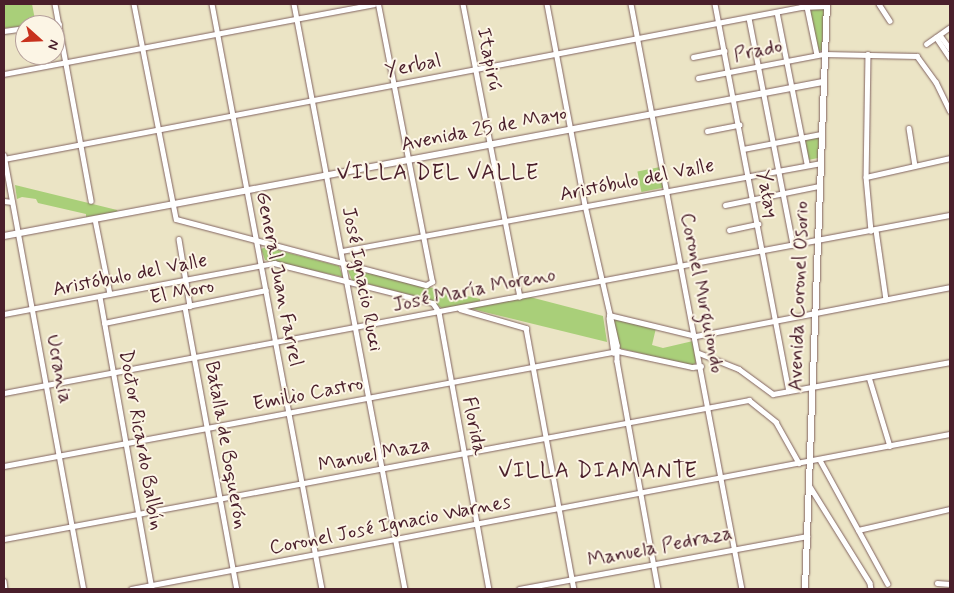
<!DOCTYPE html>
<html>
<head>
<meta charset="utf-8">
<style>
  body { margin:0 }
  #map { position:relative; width:954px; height:593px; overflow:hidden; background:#ebe4c5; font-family:Mynerve,sans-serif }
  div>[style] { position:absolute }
  .green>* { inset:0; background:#a9cf79; transform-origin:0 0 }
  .roads { filter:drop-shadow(0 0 1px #826461) drop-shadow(0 0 1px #826461) }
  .street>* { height:4.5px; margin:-2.25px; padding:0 2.25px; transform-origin:2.25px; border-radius:2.25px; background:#fff }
  .secondary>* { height:6px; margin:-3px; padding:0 3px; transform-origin:3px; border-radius:3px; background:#fff }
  span { translate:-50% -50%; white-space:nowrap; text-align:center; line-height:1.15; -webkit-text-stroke:4px #fcf5e5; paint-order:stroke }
  .street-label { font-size:20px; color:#4a1f2b }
  .quarter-label { font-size:22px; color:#4a1f2b; letter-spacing:1px }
  .frame { position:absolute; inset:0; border:5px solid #4a1f2b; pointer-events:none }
  .north { position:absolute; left:15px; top:15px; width:50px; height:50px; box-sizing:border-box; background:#fcf5e5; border:1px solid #b59f9b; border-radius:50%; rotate:110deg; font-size:14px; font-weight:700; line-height:20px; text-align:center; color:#4a1f2b }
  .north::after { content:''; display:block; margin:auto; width:18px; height:22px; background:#c8321e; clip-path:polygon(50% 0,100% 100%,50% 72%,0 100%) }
</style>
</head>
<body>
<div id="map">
  <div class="green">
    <i style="clip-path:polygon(4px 4px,32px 4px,36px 25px,4px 28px)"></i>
    <i style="clip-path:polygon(824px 8px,822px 50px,818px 52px,810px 9px)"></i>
    <i style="clip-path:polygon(819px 137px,818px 158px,808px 160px,804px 139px)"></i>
    <i style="left:660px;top:167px;width:21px;height:23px;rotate:79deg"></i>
    <i style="clip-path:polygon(15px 185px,117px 210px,118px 212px,86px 217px,86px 214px,38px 203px,36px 199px,22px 197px,17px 199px)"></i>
    <i style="clip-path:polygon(266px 247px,339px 266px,343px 277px,265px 260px,261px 249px)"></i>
    <i style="clip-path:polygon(347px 268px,480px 299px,480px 302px,443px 309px,430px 300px,352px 280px)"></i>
    <i style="clip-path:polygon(530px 297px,603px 316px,607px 342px,468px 308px)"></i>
    <i style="clip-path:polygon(612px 317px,656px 328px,652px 345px,663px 348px,693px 341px,696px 363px,691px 366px,619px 348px)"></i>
  </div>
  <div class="roads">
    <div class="street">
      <i style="left:55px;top:4px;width:200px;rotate:79.6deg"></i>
      <i style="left:134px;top:4px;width:219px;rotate:78.9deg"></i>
      <i style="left:176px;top:219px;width:259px;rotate:14.8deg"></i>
      <i style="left:426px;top:285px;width:7px;rotate:-27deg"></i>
      <i style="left:432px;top:282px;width:283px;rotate:-101deg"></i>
      <i style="left:212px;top:4px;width:595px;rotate:79.35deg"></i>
      <i style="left:294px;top:4px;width:595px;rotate:79.26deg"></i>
      <i style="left:463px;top:4px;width:298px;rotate:79deg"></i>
      <i style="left:547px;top:4px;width:205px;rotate:79.3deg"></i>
      <i style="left:585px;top:205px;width:144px;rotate:77.1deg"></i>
      <i style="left:617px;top:345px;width:16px;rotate:90deg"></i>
      <i style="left:617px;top:361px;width:232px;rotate:79.8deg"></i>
      <i style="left:631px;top:4px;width:595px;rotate:79.26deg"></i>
      <i style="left:715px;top:4px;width:394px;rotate:79.2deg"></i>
      <i style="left:879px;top:4px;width:20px;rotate:57deg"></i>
      <i style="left:807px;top:7px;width:49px;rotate:78.2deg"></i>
      <i style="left:777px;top:12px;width:155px;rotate:78.8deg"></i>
      <i style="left:749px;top:18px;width:231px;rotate:79deg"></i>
      <i style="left:49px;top:25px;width:10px;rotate:-6deg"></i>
      <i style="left:4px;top:31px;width:21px;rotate:-8deg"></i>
      <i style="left:940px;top:35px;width:17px;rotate:54deg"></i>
      <i style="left:936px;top:37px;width:25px;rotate:56deg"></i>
      <i style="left:926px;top:44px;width:29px;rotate:-35deg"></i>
      <i style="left:868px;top:54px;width:123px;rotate:90.9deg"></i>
      <i style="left:866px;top:177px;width:54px;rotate:84.7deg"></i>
      <i style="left:693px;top:57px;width:32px;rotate:-11deg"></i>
      <i style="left:4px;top:74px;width:376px;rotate:-10.7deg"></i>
      <i style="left:698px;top:78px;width:128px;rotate:-10.8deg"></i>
      <i style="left:824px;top:54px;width:93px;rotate:1.2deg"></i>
      <i style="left:917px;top:56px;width:32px;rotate:54deg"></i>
      <i style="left:936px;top:82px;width:32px;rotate:64deg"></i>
      <i style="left:909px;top:128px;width:38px;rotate:81deg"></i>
      <i style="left:707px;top:131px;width:33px;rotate:-11deg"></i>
      <i style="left:743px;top:149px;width:79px;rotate:-10.9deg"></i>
      <i style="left:4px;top:155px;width:441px;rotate:79.6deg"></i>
      <i style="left:4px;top:159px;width:811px;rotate:-10.8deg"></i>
      <i style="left:801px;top:7px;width:26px;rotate:-2deg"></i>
      <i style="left:866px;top:177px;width:86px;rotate:-12.7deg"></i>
      <i style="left:4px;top:201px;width:8px;rotate:7deg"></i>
      <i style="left:725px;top:205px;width:96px;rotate:-11.4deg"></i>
      <i style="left:95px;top:219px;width:76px;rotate:78.7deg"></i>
      <i style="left:729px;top:230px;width:30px;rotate:-12deg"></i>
      <i style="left:876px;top:230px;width:70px;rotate:81.8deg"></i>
      <i style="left:179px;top:239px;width:68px;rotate:80.7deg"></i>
      <i style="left:342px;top:251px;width:486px;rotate:-10.4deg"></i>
      <i style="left:100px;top:297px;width:297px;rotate:79.9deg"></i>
      <i style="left:185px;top:307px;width:287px;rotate:79.6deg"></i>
      <i style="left:460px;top:309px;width:69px;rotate:16.1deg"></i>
      <i style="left:526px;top:328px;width:265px;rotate:79.6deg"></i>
      <i style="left:4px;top:314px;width:275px;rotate:-10.7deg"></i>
      <i style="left:274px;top:263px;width:164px;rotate:14.1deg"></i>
      <i style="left:433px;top:303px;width:11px;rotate:56deg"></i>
      <i style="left:439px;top:312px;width:281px;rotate:79.8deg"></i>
      <i style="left:609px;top:315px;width:89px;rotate:13.6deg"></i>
      <i style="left:696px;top:336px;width:259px;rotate:-10.9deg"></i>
      <i style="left:609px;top:318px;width:35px;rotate:82deg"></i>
      <i style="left:104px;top:323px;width:165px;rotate:-11.5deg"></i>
      <i style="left:699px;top:353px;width:43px;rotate:21.8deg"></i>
      <i style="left:739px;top:369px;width:42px;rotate:36.3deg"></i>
      <i style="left:773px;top:394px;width:180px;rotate:-10.2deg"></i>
      <i style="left:869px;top:377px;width:72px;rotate:73.1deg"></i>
      <i style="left:4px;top:393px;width:963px;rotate:-10.66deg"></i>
      <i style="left:820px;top:460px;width:141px;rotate:61.3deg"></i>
      <i style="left:4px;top:466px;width:625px;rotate:-10.61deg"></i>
      <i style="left:618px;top:351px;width:76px;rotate:12.2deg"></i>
      <i style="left:692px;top:367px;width:9px;rotate:-6deg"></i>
      <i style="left:809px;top:485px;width:115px;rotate:58.1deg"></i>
      <i style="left:870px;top:583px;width:6px;rotate:81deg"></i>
      <i style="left:858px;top:530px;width:94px;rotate:-12.9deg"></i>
      <i style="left:4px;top:539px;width:758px;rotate:-10.57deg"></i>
      <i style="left:749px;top:400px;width:35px;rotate:39deg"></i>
      <i style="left:776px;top:422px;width:47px;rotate:60.7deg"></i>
      <i style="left:4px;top:581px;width:8px;rotate:83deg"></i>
      <i style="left:937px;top:583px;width:13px;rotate:4deg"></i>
      <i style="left:131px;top:589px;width:834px;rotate:-10.72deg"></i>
      <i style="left:519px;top:589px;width:293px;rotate:-10.4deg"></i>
    </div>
    <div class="secondary">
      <i style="left:4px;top:236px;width:833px;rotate:-10.65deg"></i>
      <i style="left:805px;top:589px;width:585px;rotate:-87.85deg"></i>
    </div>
  </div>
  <div class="street-label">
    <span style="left:758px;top:51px;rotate:-11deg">Prado</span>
    <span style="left:489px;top:59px;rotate:79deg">Itapirú</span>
    <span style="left:413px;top:66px;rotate:-11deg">Yerbal</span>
    <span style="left:484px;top:129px;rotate:-11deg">Avenida 25 de Mayo</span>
    <span style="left:637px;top:180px;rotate:-11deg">Aristóbulo del Valle</span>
    <span style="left:767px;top:194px;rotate:79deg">Yatay</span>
    <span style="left:130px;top:275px;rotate:-11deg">Aristóbulo del Valle</span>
    <span style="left:279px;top:279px;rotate:79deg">General Juan Farrel</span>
    <span style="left:362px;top:279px;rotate:79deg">José Ignacio Rucci</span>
    <span style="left:474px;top:290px;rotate:-11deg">José María Moreno</span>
    <span style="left:182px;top:292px;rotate:-11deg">El Moro</span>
    <span style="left:702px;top:293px;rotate:79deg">Coronel Murguiondo</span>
    <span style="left:799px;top:296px;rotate:-88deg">Avenida Coronel Osorio</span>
    <span style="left:59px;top:369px;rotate:79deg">Ucrania</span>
    <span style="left:308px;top:394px;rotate:-11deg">Emilio Castro</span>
    <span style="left:474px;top:426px;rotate:79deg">Florida</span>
    <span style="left:141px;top:440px;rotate:80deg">Doctor Ricardo Balbín</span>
    <span style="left:226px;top:445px;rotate:80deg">Batalla de Boquerón</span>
    <span style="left:374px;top:455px;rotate:-11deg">Manuel Maza</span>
    <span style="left:390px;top:525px;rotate:-11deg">Coronel José Ignacio Warnes</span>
    <span style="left:660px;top:547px;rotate:-11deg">Manuela Pedraza</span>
  </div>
  <div class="quarter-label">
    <span style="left:438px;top:174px">VILLA DEL VALLE</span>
    <span style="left:598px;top:472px">VILLA DIAMANTE</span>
  </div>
  <div class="frame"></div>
  <div class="north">N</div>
</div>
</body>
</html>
